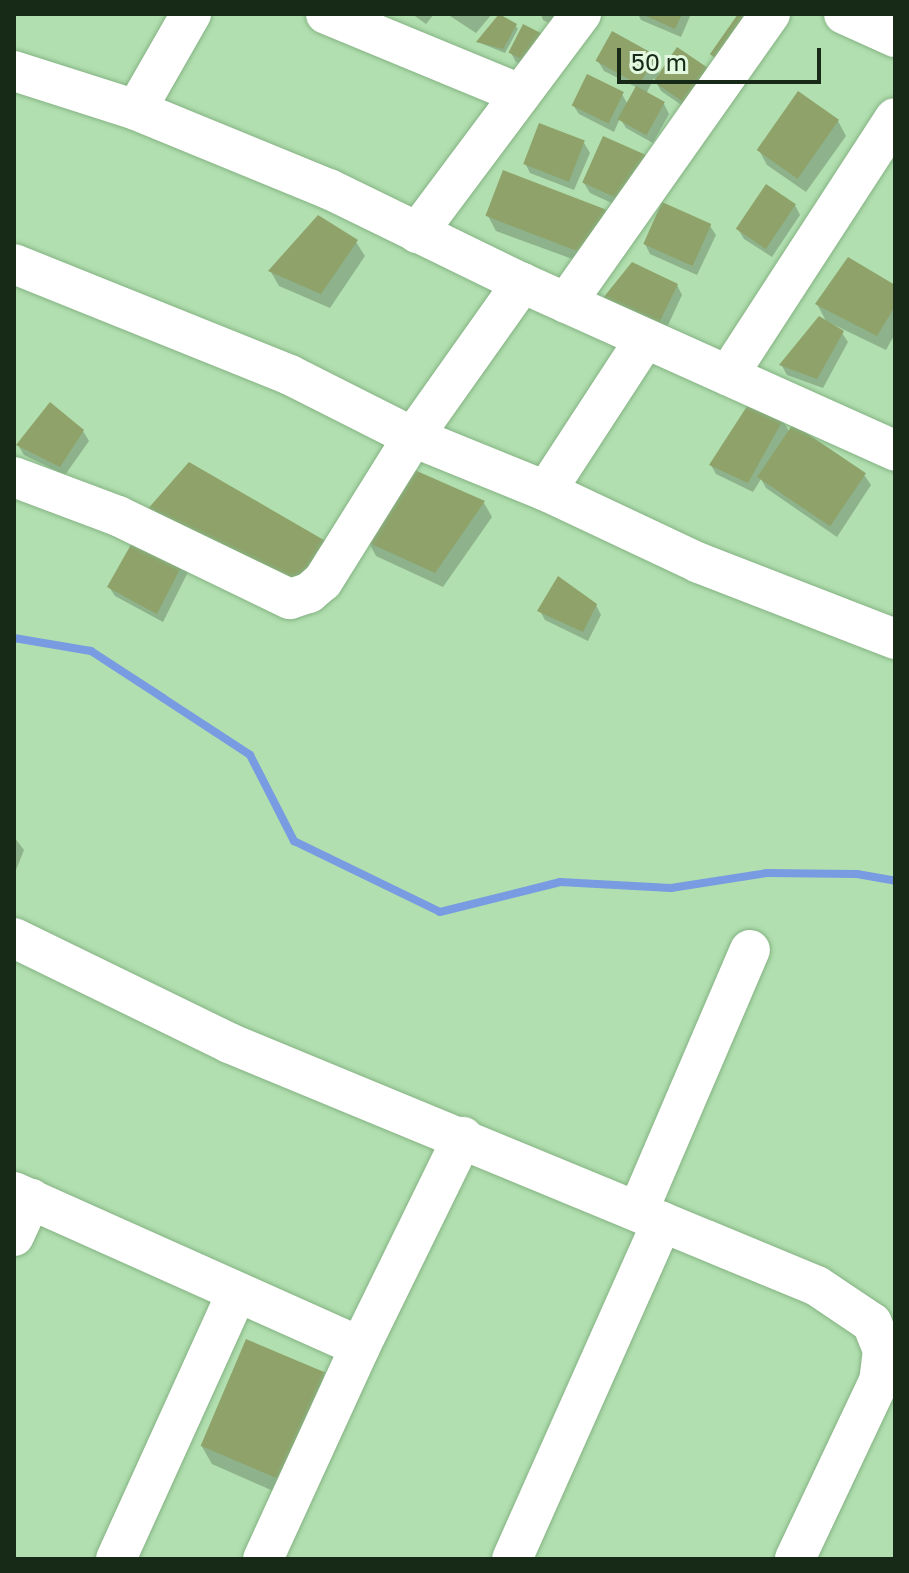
<!DOCTYPE html>
<html>
<head>
<meta charset="utf-8">
<style>
  body { margin:0 }
  #map { position:relative; width:909px; height:1573px; overflow:hidden; background:#b1dfaf; font-family:"Golos Text",sans-serif }
  div>[style] { position:absolute }
  .shadow>* { inset:0; background:#0003 }
  .stream>* { height:8px; margin:-4px; padding:0 4px; transform-origin:4px; border-radius:4px; background:#789be2 }
  .building>* { inset:0; background:#8fa269; transform-origin:0 0 }
  .roads { filter:drop-shadow(0 0 2px #85b283) drop-shadow(0 0 2px #85b283) }
  .minor>* { height:40px; margin:-20px; padding:0 20px; transform-origin:20px; border-radius:20px; background:#fff }
  span { translate:-50% -50%; white-space:nowrap; text-align:center; line-height:1.15; -webkit-text-stroke:6px #e2f9e0; paint-order:stroke }
  .frame { position:absolute; inset:0; border:16px solid #172917; pointer-events:none }
  .scale { position:absolute; left:617px; top:48px; width:204px; height:36px; box-sizing:border-box; border:4px solid #172917; border-top:0; padding-left:10px; font-size:24px; line-height:28px; white-space:nowrap; color:#172917; -webkit-text-stroke:6px #e2f9e0; paint-order:stroke }
</style>
</head>
<body>
<div id="map">
  <div class="shadow">
    <i style="clip-path:polygon(412px 14px,434px 14px,426px 24px)"></i>
    <i style="clip-path:polygon(447px 14px,492px 14px,476px 33px)"></i>
    <i style="clip-path:polygon(541px 14px,567px 14px,559px 28px,543px 20px)"></i>
    <i style="clip-path:polygon(638px 14px,691px 14px,681px 37px,641px 20px)"></i>
    <i style="clip-path:polygon(515px 25px,518px 29px,505px 53px,478px 42px)"></i>
    <i style="clip-path:polygon(551px 47px,538px 72px,516px 62px,511px 53px)"></i>
    <i style="clip-path:polygon(655px 56px,661px 66px,657px 79px,718px 83px,696px 115px,661px 91px,654px 78px,646px 94px,664px 104px,669px 114px,653px 143px,626px 128px,620px 118px,614px 132px,579px 114px,573px 105px,622px 94px,628px 105px,638px 88px,604px 71px,598px 61px)"></i>
    <i style="clip-path:polygon(838px 121px,846px 136px,806px 192px,767px 165px,759px 150px)"></i>
    <i style="clip-path:polygon(584px 143px,590px 153px,574px 190px,530px 173px,525px 163px)"></i>
    <i style="clip-path:polygon(645px 157px,629px 211px,590px 193px,584px 183px)"></i>
    <i style="clip-path:polygon(795px 205px,800px 215px,772px 257px,744px 239px,738px 229px)"></i>
    <i style="clip-path:polygon(605px 210px,614px 225px,597px 268px,496px 231px,488px 216px)"></i>
    <i style="clip-path:polygon(710px 226px,716px 235px,697px 275px,650px 254px,645px 244px)"></i>
    <i style="clip-path:polygon(356px 242px,365px 256px,330px 308px,279px 286px,271px 272px)"></i>
    <i style="clip-path:polygon(677px 285px,682px 295px,662px 338px,607px 312px)"></i>
    <i style="clip-path:polygon(895px 288px,895px 334px,886px 350px,826px 321px,817px 304px)"></i>
    <i style="clip-path:polygon(842px 333px,848px 342px,823px 388px,787px 375px,782px 366px)"></i>
    <i style="clip-path:polygon(782px 419px,790px 433px,865px 476px,871px 485px,837px 537px,766px 488px,761px 479px,753px 492px,716px 474px,711px 465px)"></i>
    <i style="clip-path:polygon(83px 431px,89px 441px,65px 475px,24px 455px,18px 445px)"></i>
    <i style="clip-path:polygon(484px 503px,492px 517px,443px 587px,376px 556px,368px 541px)"></i>
    <i style="clip-path:polygon(134px 544px,189px 570px,163px 622px,115px 596px,109px 587px)"></i>
    <i style="clip-path:polygon(596px 605px,601px 615px,588px 641px,545px 620px,540px 611px)"></i>
    <i style="clip-path:polygon(14px 837px,24px 850px,14px 875px)"></i>
    <i style="clip-path:polygon(324px 1375px,335px 1394px,289px 1498px,212px 1464px,201px 1445px)"></i>
  </div>
  <div class="stream">
    <i style="left:14px;top:638px;width:78px;rotate:9.6deg"></i>
    <i style="left:91px;top:651px;width:86px;rotate:33.1deg"></i>
    <i style="left:163px;top:698px;width:104px;rotate:33.2deg"></i>
    <i style="left:250px;top:755px;width:97px;rotate:62.9deg"></i>
    <i style="left:294px;top:841px;width:162px;rotate:25.9deg"></i>
    <i style="left:440px;top:912px;width:124px;rotate:-14deg"></i>
    <i style="left:560px;top:882px;width:111px;rotate:3.1deg"></i>
    <i style="left:671px;top:888px;width:97px;rotate:-8.9deg"></i>
    <i style="left:767px;top:873px;width:90px;rotate:0.6deg"></i>
    <i style="left:857px;top:874px;width:39px;rotate:10deg"></i>
  </div>
  <div class="building">
    <i style="clip-path:polygon(499px 14px,517px 24px,503px 49px,476px 42px)"></i>
    <i style="clip-path:polygon(642px 14px,682px 14px,675px 29px)"></i>
    <i style="left:738px;top:14px;width:19px;height:49px;rotate:35deg"></i>
    <i style="left:523px;top:24px;width:27px;height:32px;rotate:27deg"></i>
    <i style="left:612px;top:31px;width:50px;height:34px;rotate:29deg"></i>
    <i style="left:677px;top:47px;width:45px;height:42px;rotate:34deg"></i>
    <i style="left:587px;top:74px;width:41px;height:35px;rotate:26deg"></i>
    <i style="left:636px;top:86px;width:33px;height:38px;rotate:29deg"></i>
    <i style="left:798px;top:91px;width:50px;height:72px;rotate:35deg"></i>
    <i style="left:539px;top:123px;width:49px;height:44px;rotate:21deg"></i>
    <i style="left:603px;top:136px;width:47px;height:51px;rotate:24deg"></i>
    <i style="left:503px;top:170px;width:110px;height:49px;rotate:21deg"></i>
    <i style="left:766px;top:184px;width:36px;height:54px;rotate:34deg"></i>
    <i style="left:662px;top:202px;width:54px;height:46px;rotate:24deg"></i>
    <i style="clip-path:polygon(318px 215px,358px 240px,321px 294px,268px 271px)"></i>
    <i style="clip-path:polygon(848px 257px,895px 285px,895px 306px,877px 336px,815px 304px)"></i>
    <i style="clip-path:polygon(632px 262px,678px 284px,656px 329px,599px 303px)"></i>
    <i style="clip-path:polygon(819px 316px,844px 331px,817px 379px,779px 365px)"></i>
    <i style="clip-path:polygon(753px 397px,784px 418px,748px 483px,709px 465px)"></i>
    <i style="clip-path:polygon(50px 402px,84px 430px,60px 467px,16px 445px)"></i>
    <i style="left:793px;top:424px;width:88px;height:64px;rotate:34deg"></i>
    <i style="clip-path:polygon(189px 462px,329px 543px,294px 583px,146px 511px)"></i>
    <i style="clip-path:polygon(410px 468px,485px 501px,435px 573px,365px 541px)"></i>
    <i style="clip-path:polygon(133px 541px,185px 559px,157px 614px,107px 587px)"></i>
    <i style="clip-path:polygon(558px 576px,597px 604px,583px 632px,537px 611px)"></i>
    <i style="left:246px;top:1339px;width:86px;height:116px;rotate:23deg"></i>
  </div>
  <div class="roads">
    <div class="minor">
      <i style="left:326px;top:14px;width:210px;rotate:22.4deg"></i>
      <i style="left:844px;top:14px;width:56px;rotate:24.3deg"></i>
      <i style="left:14px;top:71px;width:128px;rotate:17.7deg"></i>
      <i style="left:136px;top:110px;width:111px;rotate:-60.2deg"></i>
      <i style="left:136px;top:110px;width:209px;rotate:22.3deg"></i>
      <i style="left:329px;top:189px;width:215px;rotate:26deg"></i>
      <i style="left:522px;top:283px;width:409px;rotate:24.2deg"></i>
      <i style="left:417px;top:233px;width:274px;rotate:-53.2deg"></i>
      <i style="left:14px;top:264px;width:297px;rotate:21.9deg"></i>
      <i style="left:290px;top:375px;width:138px;rotate:26.8deg"></i>
      <i style="left:413px;top:437px;width:144px;rotate:22.1deg"></i>
      <i style="left:546px;top:491px;width:169px;rotate:25.2deg"></i>
      <i style="left:699px;top:563px;width:210px;rotate:21.2deg"></i>
      <i style="left:566px;top:303px;width:354px;rotate:-54.8deg"></i>
      <i style="left:728px;top:375px;width:306px;rotate:-57deg"></i>
      <i style="left:14px;top:477px;width:111px;rotate:20.6deg"></i>
      <i style="left:118px;top:516px;width:191px;rotate:25.8deg"></i>
      <i style="left:290px;top:599px;width:20px;rotate:-18deg"></i>
      <i style="left:309px;top:593px;width:18px;rotate:-41deg"></i>
      <i style="left:323px;top:581px;width:170px;rotate:-58deg"></i>
      <i style="left:413px;top:437px;width:189px;rotate:-54.7deg"></i>
      <i style="left:546px;top:491px;width:181px;rotate:-56.9deg"></i>
      <i style="left:14px;top:938px;width:239px;rotate:26deg"></i>
      <i style="left:229px;top:1043px;width:636px;rotate:22.45deg"></i>
      <i style="left:817px;top:1286px;width:66px;rotate:33.9deg"></i>
      <i style="left:872px;top:1323px;width:29px;rotate:68deg"></i>
      <i style="left:883px;top:1350px;width:31px;rotate:97deg"></i>
      <i style="left:879px;top:1381px;width:197px;rotate:115.3deg"></i>
      <i style="left:14px;top:1192px;width:379px;rotate:24.1deg"></i>
      <i style="left:638px;top:1211px;width:284px;rotate:-66.8deg"></i>
      <i style="left:14px;top:1236px;width:41px;rotate:-65.3deg"></i>
      <i style="left:116px;top:1559px;width:293px;rotate:-65.6deg"></i>
      <i style="left:263px;top:1559px;width:233px;rotate:-65.4deg"></i>
      <i style="left:360px;top:1347px;width:234px;rotate:-63.9deg"></i>
      <i style="left:512px;top:1559px;width:369px;rotate:-66deg"></i>
    </div>
  </div>
  <div class="frame"></div>
  <div class="scale">50 m</div>
</div>
</body>
</html>
